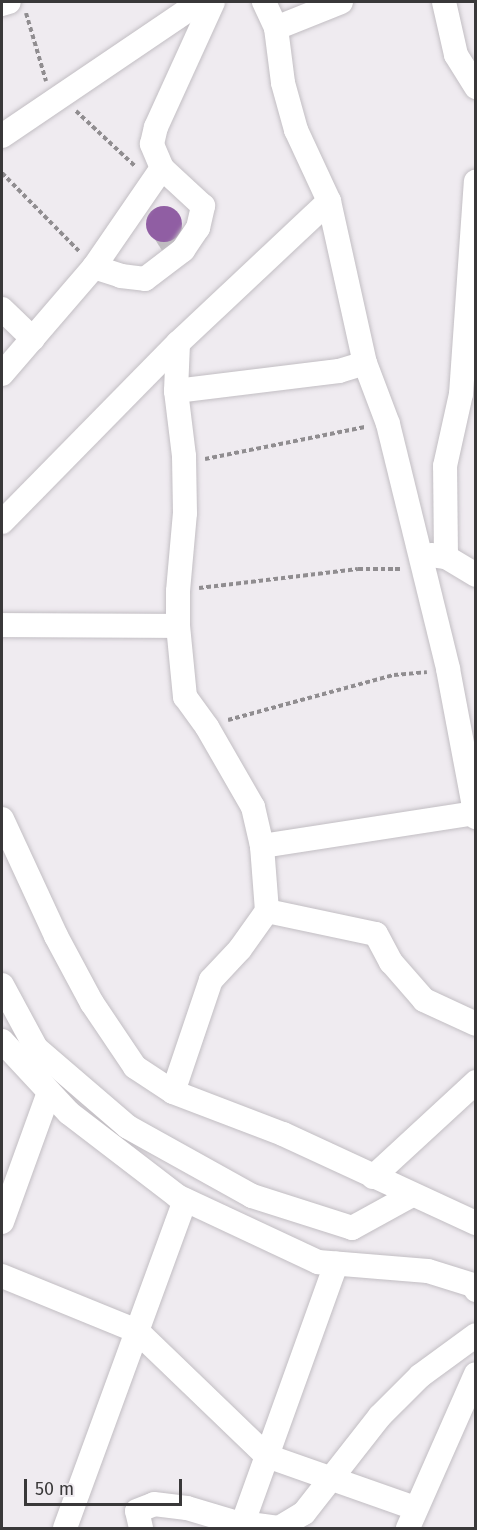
<!DOCTYPE html>
<html>
<head>
<meta charset="utf-8">
<style>
  body { margin:0 }
  #map { position:relative; width:477px; height:1530px; overflow:hidden; background:#efebf0; font-family:"Fira Sans",sans-serif }
  div>[style] { position:absolute }
  .shadow>* { inset:0; background:#0003 }
  .building>* { inset:0; background:#905ea3 }
  .round { border-radius:50% }
  .path>* { height:4px; margin-top:-2px; transform-origin:0; background:repeating-linear-gradient(90deg,#908d90 0 4.5px,transparent 0 7.5px) }
  .roads { filter:drop-shadow(0 0 2px #c2bec3) drop-shadow(0 0 2px #c2bec3) }
  .street>* { height:24px; margin:-12px; padding:0 12px; transform-origin:12px; border-radius:12px; background:#fff }
  span { translate:-50% -50%; white-space:nowrap; text-align:center; line-height:1.15; -webkit-text-stroke:6px #efebf0; paint-order:stroke }
  .frame { position:absolute; inset:0; border:3px solid #393839; pointer-events:none }
  .scale { position:absolute; left:24px; top:1479px; width:158px; height:27px; box-sizing:border-box; border:3px solid #393839; border-top:0; padding-left:8px; font-size:18px; line-height:21px; white-space:nowrap; color:#393839; -webkit-text-stroke:4px #efebf0; paint-order:stroke }
</style>
</head>
<body>
<div id="map">
  <div class="shadow">
    <i style="clip-path:polygon(162px 208px,174px 211px,188px 239px,163px 252px,147px 227px,151px 214px)"></i>
  </div>
  <div class="building">
    <i class="round" style="left:146px;top:206px;width:36px;height:36px"></i>
  </div>
  <div class="path">
    <i style="left:26px;top:13px;width:71px;rotate:73.6deg"></i>
    <i style="left:76px;top:111px;width:82px;rotate:43deg"></i>
    <i style="left:2px;top:173px;width:110px;rotate:45.4deg"></i>
    <i style="left:205px;top:459px;width:163px;rotate:-11.3deg"></i>
    <i style="left:199px;top:588px;width:160px;rotate:-6.8deg"></i>
    <i style="left:358px;top:569px;width:43px"></i>
    <i style="left:228px;top:720px;width:172px;rotate:-15.2deg"></i>
    <i style="left:394px;top:675px;width:33px;rotate:-5deg"></i>
  </div>
  <div class="roads">
    <div class="street">
      <i style="left:264px;top:2px;width:29px;rotate:65deg"></i>
      <i style="left:276px;top:28px;width:55px;rotate:82.7deg"></i>
      <i style="left:283px;top:83px;width:49px;rotate:74.5deg"></i>
      <i style="left:296px;top:130px;width:78px;rotate:65.1deg"></i>
      <i style="left:329px;top:201px;width:166px;rotate:77.5deg"></i>
      <i style="left:365px;top:363px;width:65px;rotate:69.3deg"></i>
      <i style="left:388px;top:424px;width:252px;rotate:76.2deg"></i>
      <i style="left:448px;top:669px;width:151px;rotate:79.3deg"></i>
      <i style="left:444px;top:2px;width:54px;rotate:77.2deg"></i>
      <i style="left:456px;top:55px;width:38px;rotate:58deg"></i>
      <i style="left:2px;top:4px;width:7px;rotate:-16deg"></i>
      <i style="left:276px;top:28px;width:70px;rotate:-21.8deg"></i>
      <i style="left:2px;top:136px;width:239px;rotate:-34.1deg"></i>
      <i style="left:94px;top:267px;width:28px;rotate:18deg"></i>
      <i style="left:121px;top:276px;width:24px;rotate:7deg"></i>
      <i style="left:145px;top:279px;width:48px;rotate:-37.3deg"></i>
      <i style="left:183px;top:250px;width:27px;rotate:-56deg"></i>
      <i style="left:198px;top:228px;width:23px;rotate:-77deg"></i>
      <i style="left:203px;top:206px;width:56px;rotate:-137.2deg"></i>
      <i style="left:2px;top:309px;width:43px;rotate:44.1deg"></i>
      <i style="left:2px;top:374px;width:141px;rotate:-49.3deg"></i>
      <i style="left:94px;top:267px;width:120px;rotate:-55.5deg"></i>
      <i style="left:162px;top:168px;width:26px;rotate:-113deg"></i>
      <i style="left:152px;top:144px;width:17px;rotate:-77deg"></i>
      <i style="left:156px;top:127px;width:137px;rotate:-65.5deg"></i>
      <i style="left:176px;top:391px;width:164px;rotate:-7deg"></i>
      <i style="left:339px;top:371px;width:27px;rotate:-17deg"></i>
      <i style="left:2px;top:522px;width:251px;rotate:-45.5deg"></i>
      <i style="left:178px;top:343px;width:207px;rotate:-43.2deg"></i>
      <i style="left:431px;top:555px;width:15px;rotate:8deg"></i>
      <i style="left:446px;top:557px;width:35px;rotate:31deg"></i>
      <i style="left:446px;top:557px;width:91px;rotate:-90.6deg"></i>
      <i style="left:445px;top:466px;width:74px;rotate:-77.5deg"></i>
      <i style="left:461px;top:394px;width:213px;rotate:-86deg"></i>
      <i style="left:2px;top:625px;width:176px;rotate:0.3deg"></i>
      <i style="left:2px;top:819px;width:129px;rotate:65.2deg"></i>
      <i style="left:56px;top:936px;width:76px;rotate:61.8deg"></i>
      <i style="left:92px;top:1003px;width:77px;rotate:56.1deg"></i>
      <i style="left:135px;top:1067px;width:45px;rotate:33.3deg"></i>
      <i style="left:173px;top:1092px;width:118px;rotate:20.9deg"></i>
      <i style="left:283px;top:1134px;width:213px;rotate:24.8deg"></i>
      <i style="left:262px;top:846px;width:216px;rotate:-8.8deg"></i>
      <i style="left:267px;top:911px;width:111px;rotate:11.9deg"></i>
      <i style="left:376px;top:934px;width:32px;rotate:62deg"></i>
      <i style="left:391px;top:962px;width:50px;rotate:49deg"></i>
      <i style="left:424px;top:1000px;width:57px;rotate:24.8deg"></i>
      <i style="left:2px;top:985px;width:72px;rotate:61.6deg"></i>
      <i style="left:36px;top:1048px;width:121px;rotate:40.7deg"></i>
      <i style="left:128px;top:1127px;width:142px;rotate:29.1deg"></i>
      <i style="left:252px;top:1196px;width:105px;rotate:17.7deg"></i>
      <i style="left:352px;top:1228px;width:68px;rotate:-28.8deg"></i>
      <i style="left:2px;top:1041px;width:98px;rotate:47.1deg"></i>
      <i style="left:69px;top:1113px;width:136px;rotate:37.5deg"></i>
      <i style="left:177px;top:1196px;width:156px;rotate:25.1deg"></i>
      <i style="left:318px;top:1262px;width:110px;rotate:4.7deg"></i>
      <i style="left:428px;top:1271px;width:47px;rotate:17.3deg"></i>
      <i style="left:473px;top:1285px;width:6px;rotate:59deg"></i>
      <i style="left:173px;top:1092px;width:118px;rotate:-71.3deg"></i>
      <i style="left:211px;top:980px;width:42px;rotate:-46.9deg"></i>
      <i style="left:240px;top:949px;width:47px;rotate:-54.6deg"></i>
      <i style="left:267px;top:911px;width:65px;rotate:-94.4deg"></i>
      <i style="left:262px;top:846px;width:40px;rotate:-103deg"></i>
      <i style="left:253px;top:807px;width:92px;rotate:-119.9deg"></i>
      <i style="left:207px;top:727px;width:37px;rotate:-126deg"></i>
      <i style="left:185px;top:697px;width:71px;rotate:-95.6deg"></i>
      <i style="left:178px;top:626px;width:35px;rotate:-90deg"></i>
      <i style="left:178px;top:591px;width:78px;rotate:-84.9deg"></i>
      <i style="left:185px;top:513px;width:57px;rotate:-91deg"></i>
      <i style="left:184px;top:456px;width:65px;rotate:-97deg"></i>
      <i style="left:176px;top:391px;width:48px;rotate:-87.6deg"></i>
      <i style="left:373px;top:1177px;width:140px;rotate:-42.7deg"></i>
      <i style="left:2px;top:1222px;width:138px;rotate:-70.1deg"></i>
      <i style="left:2px;top:1276px;width:146px;rotate:22.2deg"></i>
      <i style="left:137px;top:1331px;width:180px;rotate:43.9deg"></i>
      <i style="left:267px;top:1456px;width:157px;rotate:19.4deg"></i>
      <i style="left:65px;top:1528px;width:349px;rotate:-69.9deg"></i>
      <i style="left:141px;top:1528px;width:17px;rotate:-103deg"></i>
      <i style="left:137px;top:1511px;width:18px;rotate:-22deg"></i>
      <i style="left:154px;top:1504px;width:33px;rotate:7deg"></i>
      <i style="left:187px;top:1508px;width:49px;rotate:16.6deg"></i>
      <i style="left:234px;top:1522px;width:45px;rotate:7.6deg"></i>
      <i style="left:279px;top:1528px;width:29px;rotate:-31deg"></i>
      <i style="left:304px;top:1513px;width:123px;rotate:-51.9deg"></i>
      <i style="left:380px;top:1416px;width:57px;rotate:-45deg"></i>
      <i style="left:420px;top:1376px;width:69px;rotate:-36.2deg"></i>
      <i style="left:241px;top:1528px;width:281px;rotate:-70.2deg"></i>
      <i style="left:408px;top:1528px;width:168px;rotate:-66.2deg"></i>
    </div>
  </div>
  <div class="frame"></div>
  <div class="scale">50 m</div>
</div>
</body>
</html>
